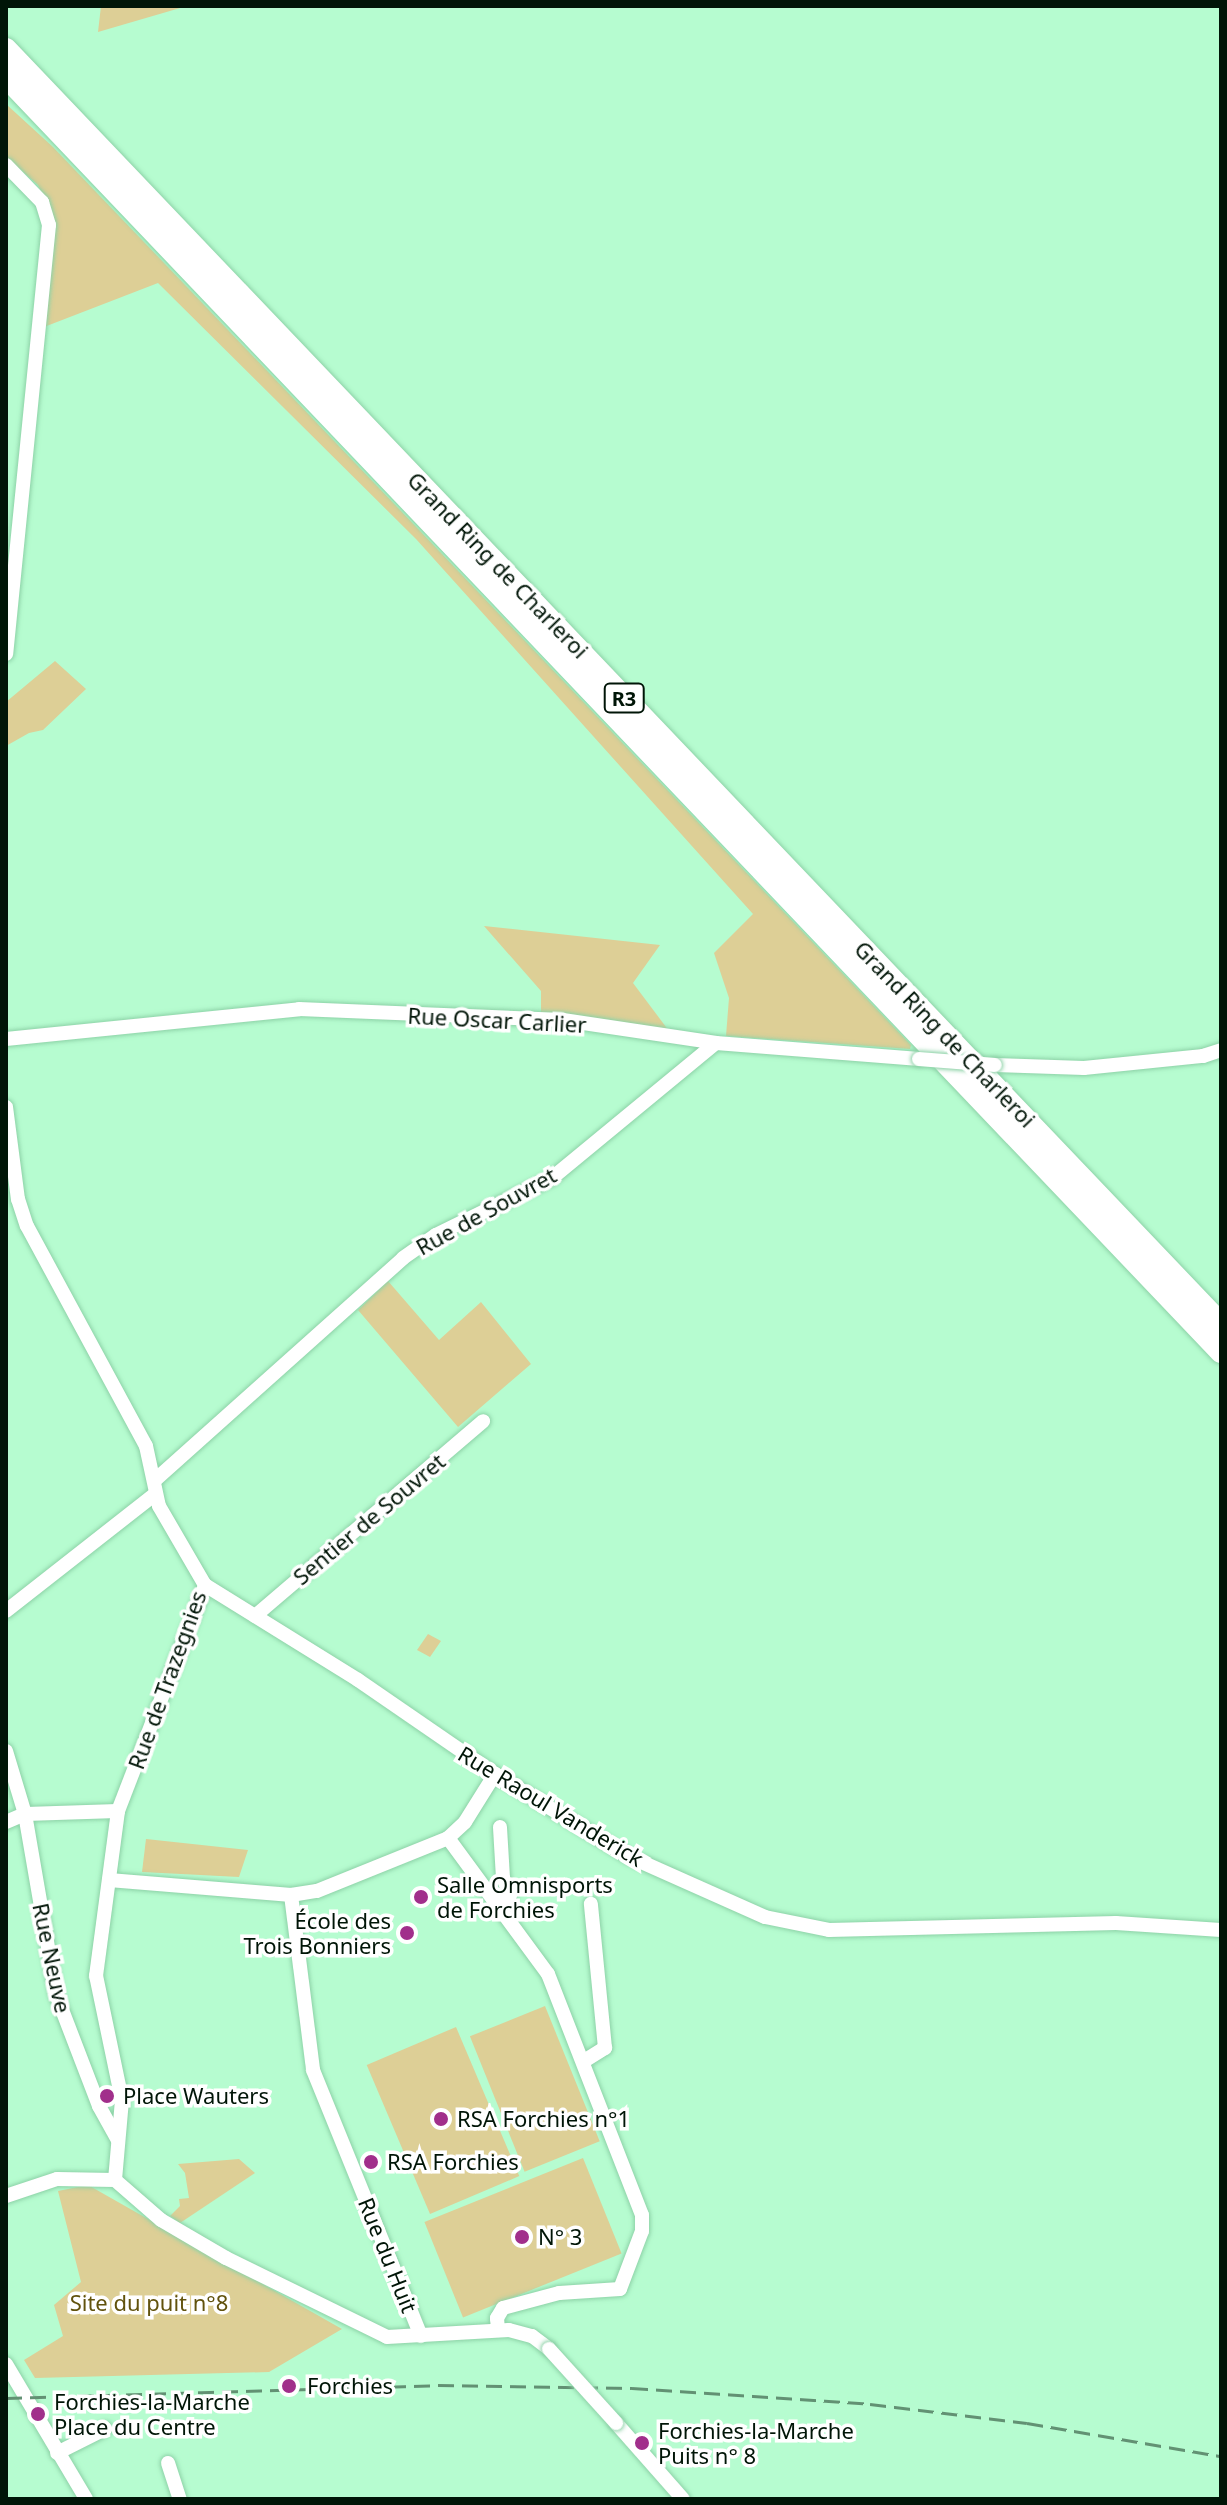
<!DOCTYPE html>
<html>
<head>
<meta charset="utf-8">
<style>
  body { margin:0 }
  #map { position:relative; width:1227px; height:2505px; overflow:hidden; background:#b6fcd0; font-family:"Noto Sans",sans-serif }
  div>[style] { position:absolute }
  .green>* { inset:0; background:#ddcf96; transform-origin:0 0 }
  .roads { filter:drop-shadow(0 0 2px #8dd2a7) drop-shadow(0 0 2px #8dd2a7) }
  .minor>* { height:14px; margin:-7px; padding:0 7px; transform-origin:7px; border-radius:7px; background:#fff }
  .highway>* { height:22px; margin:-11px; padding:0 11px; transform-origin:11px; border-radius:11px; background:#fff }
  .rail>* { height:3px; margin-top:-1.5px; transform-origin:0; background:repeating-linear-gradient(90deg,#629173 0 16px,transparent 0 24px) }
  .bridges { filter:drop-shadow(0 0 2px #8dd2a7) drop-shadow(0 0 2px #8dd2a7) }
  .minor-bridge>* { height:14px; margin:-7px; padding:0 7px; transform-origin:7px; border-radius:7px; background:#fff }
  .dots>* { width:22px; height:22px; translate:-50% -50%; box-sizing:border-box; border:4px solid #fff; border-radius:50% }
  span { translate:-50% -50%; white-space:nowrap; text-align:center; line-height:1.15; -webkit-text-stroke:7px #fff; paint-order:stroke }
  .shield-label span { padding:2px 6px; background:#fff; border:2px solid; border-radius:6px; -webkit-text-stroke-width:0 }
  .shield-label { font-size:20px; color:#001507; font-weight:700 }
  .street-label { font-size:22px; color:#001507 }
  .poi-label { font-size:22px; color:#001507 }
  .left { translate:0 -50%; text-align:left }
  .right { translate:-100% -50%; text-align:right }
  .park-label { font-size:22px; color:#61520d }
  .frame { position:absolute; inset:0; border:8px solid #001507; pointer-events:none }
</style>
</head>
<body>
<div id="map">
  <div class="green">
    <i style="clip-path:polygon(101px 6px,187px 6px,98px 32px)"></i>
    <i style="clip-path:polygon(6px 104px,53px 147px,167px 266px,911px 1045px,910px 1049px,726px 1036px,729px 998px,714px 953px,753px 914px,416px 539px,158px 283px,44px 327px,55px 222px,38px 185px,6px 157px)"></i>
    <i style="clip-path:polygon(55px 661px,86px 689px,43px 730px,29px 733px,6px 746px,6px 702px)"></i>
    <i style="clip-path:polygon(484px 926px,660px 945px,633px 983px,669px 1031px,541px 1016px,541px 991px)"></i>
    <i style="clip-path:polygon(388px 1281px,439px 1340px,481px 1302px,531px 1364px,458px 1427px,358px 1310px)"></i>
    <i style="clip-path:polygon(428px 1634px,441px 1641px,430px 1657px,417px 1650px)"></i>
    <i style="clip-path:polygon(146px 1839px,248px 1850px,239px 1877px,142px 1872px)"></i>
    <i style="left:545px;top:2006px;width:146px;height:81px;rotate:68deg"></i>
    <i style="left:456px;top:2027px;width:162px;height:97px;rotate:67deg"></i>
    <i style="left:583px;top:2158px;width:103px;height:171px;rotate:68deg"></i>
    <i style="clip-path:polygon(239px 2159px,255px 2173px,180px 2223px,170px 2216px,180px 2206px,179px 2199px,189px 2198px,185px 2173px,178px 2164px)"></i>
    <i style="clip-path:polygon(88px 2185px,342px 2329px,269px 2372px,35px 2378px,24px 2360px,63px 2336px,54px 2305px,81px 2282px,58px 2191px)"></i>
  </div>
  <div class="roads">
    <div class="minor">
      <i style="left:6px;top:165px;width:52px;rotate:45.8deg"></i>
      <i style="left:42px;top:202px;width:24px;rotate:73deg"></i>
      <i style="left:49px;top:225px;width:431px;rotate:95.7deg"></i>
      <i style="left:6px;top:1039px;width:295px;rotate:-5.8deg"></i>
      <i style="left:299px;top:1009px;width:264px;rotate:2.4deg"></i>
      <i style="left:563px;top:1020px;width:155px;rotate:8.5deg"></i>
      <i style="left:716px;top:1043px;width:204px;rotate:4.5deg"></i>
      <i style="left:995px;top:1065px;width:89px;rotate:1.9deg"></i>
      <i style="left:1084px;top:1068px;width:120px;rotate:-5.8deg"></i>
      <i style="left:1203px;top:1056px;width:19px;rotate:-18deg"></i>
      <i style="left:6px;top:1107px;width:93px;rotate:82.6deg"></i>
      <i style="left:18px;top:1199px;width:28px;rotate:72deg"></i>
      <i style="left:27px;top:1226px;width:250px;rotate:61.6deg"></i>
      <i style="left:146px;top:1446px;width:61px;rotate:77.8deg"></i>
      <i style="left:159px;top:1506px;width:91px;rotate:59.8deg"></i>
      <i style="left:205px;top:1585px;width:180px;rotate:31.8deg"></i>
      <i style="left:358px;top:1680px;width:166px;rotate:34.5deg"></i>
      <i style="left:495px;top:1774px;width:156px;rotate:31.7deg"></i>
      <i style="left:628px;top:1856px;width:150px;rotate:24deg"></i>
      <i style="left:765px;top:1917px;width:65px;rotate:11.5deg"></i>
      <i style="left:829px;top:1930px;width:287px;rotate:-1.4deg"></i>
      <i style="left:1116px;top:1923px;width:105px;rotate:3.8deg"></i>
      <i style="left:154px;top:1481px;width:334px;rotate:-41.8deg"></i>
      <i style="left:403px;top:1258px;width:40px;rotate:-34.9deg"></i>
      <i style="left:436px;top:1235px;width:129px;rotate:-26.2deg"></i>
      <i style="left:552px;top:1178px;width:212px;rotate:-39.5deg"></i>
      <i style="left:6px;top:1611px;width:189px;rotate:-38.1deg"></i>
      <i style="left:255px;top:1616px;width:300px;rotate:-40.5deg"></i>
      <i style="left:6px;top:1751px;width:66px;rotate:73.2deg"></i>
      <i style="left:25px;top:1814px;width:183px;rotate:80.2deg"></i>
      <i style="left:56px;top:1994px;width:120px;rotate:69deg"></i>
      <i style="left:99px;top:2106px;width:39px;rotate:61deg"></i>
      <i style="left:6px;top:1822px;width:21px;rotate:-23deg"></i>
      <i style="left:25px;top:1814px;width:93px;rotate:-1.8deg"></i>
      <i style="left:448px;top:1838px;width:169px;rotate:53.7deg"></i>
      <i style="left:548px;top:1974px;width:259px;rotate:68.7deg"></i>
      <i style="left:642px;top:2215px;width:16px;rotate:90deg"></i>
      <i style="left:642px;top:2231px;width:62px;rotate:110.8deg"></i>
      <i style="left:620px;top:2289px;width:61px;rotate:176.2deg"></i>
      <i style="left:559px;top:2293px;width:58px;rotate:165deg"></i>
      <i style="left:503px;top:2308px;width:12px;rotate:121deg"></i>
      <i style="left:497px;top:2318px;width:12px;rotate:85deg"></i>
      <i style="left:109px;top:1880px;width:183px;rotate:4.7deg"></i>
      <i style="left:291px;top:1895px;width:26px;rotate:-9deg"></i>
      <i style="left:317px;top:1891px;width:141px;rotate:-22deg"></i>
      <i style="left:448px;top:1838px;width:23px;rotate:-43deg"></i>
      <i style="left:465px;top:1822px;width:57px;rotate:-58deg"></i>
      <i style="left:291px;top:1895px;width:176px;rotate:82.8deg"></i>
      <i style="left:313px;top:2070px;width:287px;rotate:67.9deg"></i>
      <i style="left:497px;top:1904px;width:16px;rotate:-35deg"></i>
      <i style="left:510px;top:1895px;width:18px;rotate:-112deg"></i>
      <i style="left:503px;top:1878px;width:51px;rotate:-93.4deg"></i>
      <i style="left:584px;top:2061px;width:25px;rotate:-32deg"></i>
      <i style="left:605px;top:2048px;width:145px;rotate:-95.6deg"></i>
      <i style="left:115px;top:2180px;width:80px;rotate:-85deg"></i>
      <i style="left:122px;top:2100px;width:127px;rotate:-101.8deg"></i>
      <i style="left:96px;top:1976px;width:166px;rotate:-82.4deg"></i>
      <i style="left:118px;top:1811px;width:242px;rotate:-68.9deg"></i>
      <i style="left:6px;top:2196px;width:54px;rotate:-18.4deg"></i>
      <i style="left:57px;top:2179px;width:58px;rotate:1deg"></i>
      <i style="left:115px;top:2180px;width:61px;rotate:41deg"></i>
      <i style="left:161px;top:2220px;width:75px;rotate:30.3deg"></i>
      <i style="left:226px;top:2258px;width:179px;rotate:26.1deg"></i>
      <i style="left:387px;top:2337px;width:122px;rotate:-3.3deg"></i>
      <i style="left:509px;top:2330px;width:24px;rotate:15deg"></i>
      <i style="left:532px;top:2336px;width:21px;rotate:37deg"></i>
      <i style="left:6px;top:2364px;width:157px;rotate:59.3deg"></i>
      <i style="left:616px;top:2423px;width:101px;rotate:48.6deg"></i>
      <i style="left:57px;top:2453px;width:54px;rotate:-26.6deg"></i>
      <i style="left:168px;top:2463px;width:38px;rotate:72deg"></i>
    </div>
    <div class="highway">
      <i style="left:6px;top:49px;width:1761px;rotate:46.38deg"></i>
      <i style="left:6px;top:77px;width:1761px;rotate:46.38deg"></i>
    </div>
  </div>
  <div class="rail">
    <i style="left:6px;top:2398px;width:432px;rotate:-1.7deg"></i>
    <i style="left:438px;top:2385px;width:194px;rotate:0.9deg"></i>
    <i style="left:632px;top:2388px;width:239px;rotate:3.8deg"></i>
    <i style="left:870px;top:2404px;width:158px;rotate:6.9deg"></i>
    <i style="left:1027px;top:2423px;width:197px;rotate:9.7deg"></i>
  </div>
  <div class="bridges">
    <div class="minor-bridge">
      <i style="left:919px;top:1059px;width:76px;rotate:4.5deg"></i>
      <i style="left:549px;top:2349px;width:100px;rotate:47.8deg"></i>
    </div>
  </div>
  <div class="dots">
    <i style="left:421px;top:1897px;background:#a12f8b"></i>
    <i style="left:407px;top:1933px;background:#a12f8b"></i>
    <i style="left:107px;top:2096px;background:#a12f8b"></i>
    <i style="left:441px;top:2119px;background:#a12f8b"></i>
    <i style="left:371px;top:2162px;background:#a12f8b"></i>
    <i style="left:522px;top:2237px;background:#a12f8b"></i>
    <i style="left:289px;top:2386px;background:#a12f8b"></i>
    <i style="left:38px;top:2414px;background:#a12f8b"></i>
    <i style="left:642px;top:2443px;background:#a12f8b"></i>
  </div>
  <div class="shield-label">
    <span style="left:624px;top:698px">R3</span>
  </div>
  <div class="street-label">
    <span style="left:498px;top:565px;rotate:46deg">Grand Ring de Charleroi</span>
    <span style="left:497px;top:1020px;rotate:3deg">Rue Oscar Carlier</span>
    <span style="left:945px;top:1034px;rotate:46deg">Grand Ring de Charleroi</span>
    <span style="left:486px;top:1211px;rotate:-29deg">Rue de Souvret</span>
    <span style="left:369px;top:1519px;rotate:-40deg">Sentier de Souvret</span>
    <span style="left:167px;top:1680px;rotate:-70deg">Rue de Trazegnies</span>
    <span style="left:551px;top:1806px;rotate:31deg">Rue Raoul Vanderick</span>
    <span style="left:52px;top:1958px;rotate:78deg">Rue Neuve</span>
    <span style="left:388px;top:2255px;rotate:68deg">Rue du Huit</span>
  </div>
  <div class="poi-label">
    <span class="left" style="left:437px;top:1897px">Salle Omnisports<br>de Forchies</span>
    <span class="right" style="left:391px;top:1933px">École des<br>Trois Bonniers</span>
    <span class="left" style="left:123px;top:2096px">Place Wauters</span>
    <span class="left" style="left:457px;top:2119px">RSA Forchies n°1</span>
    <span class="left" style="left:387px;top:2162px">RSA Forchies</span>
    <span class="left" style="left:538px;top:2237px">N° 3</span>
    <span class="left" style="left:307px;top:2386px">Forchies</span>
    <span class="left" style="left:54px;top:2414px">Forchies-la-Marche<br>Place du Centre</span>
    <span class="left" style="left:658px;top:2443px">Forchies-la-Marche<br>Puits n° 8</span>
  </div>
  <div class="park-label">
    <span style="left:149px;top:2303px">Site du puit n°8</span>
  </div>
  <div class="frame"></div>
</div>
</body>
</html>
